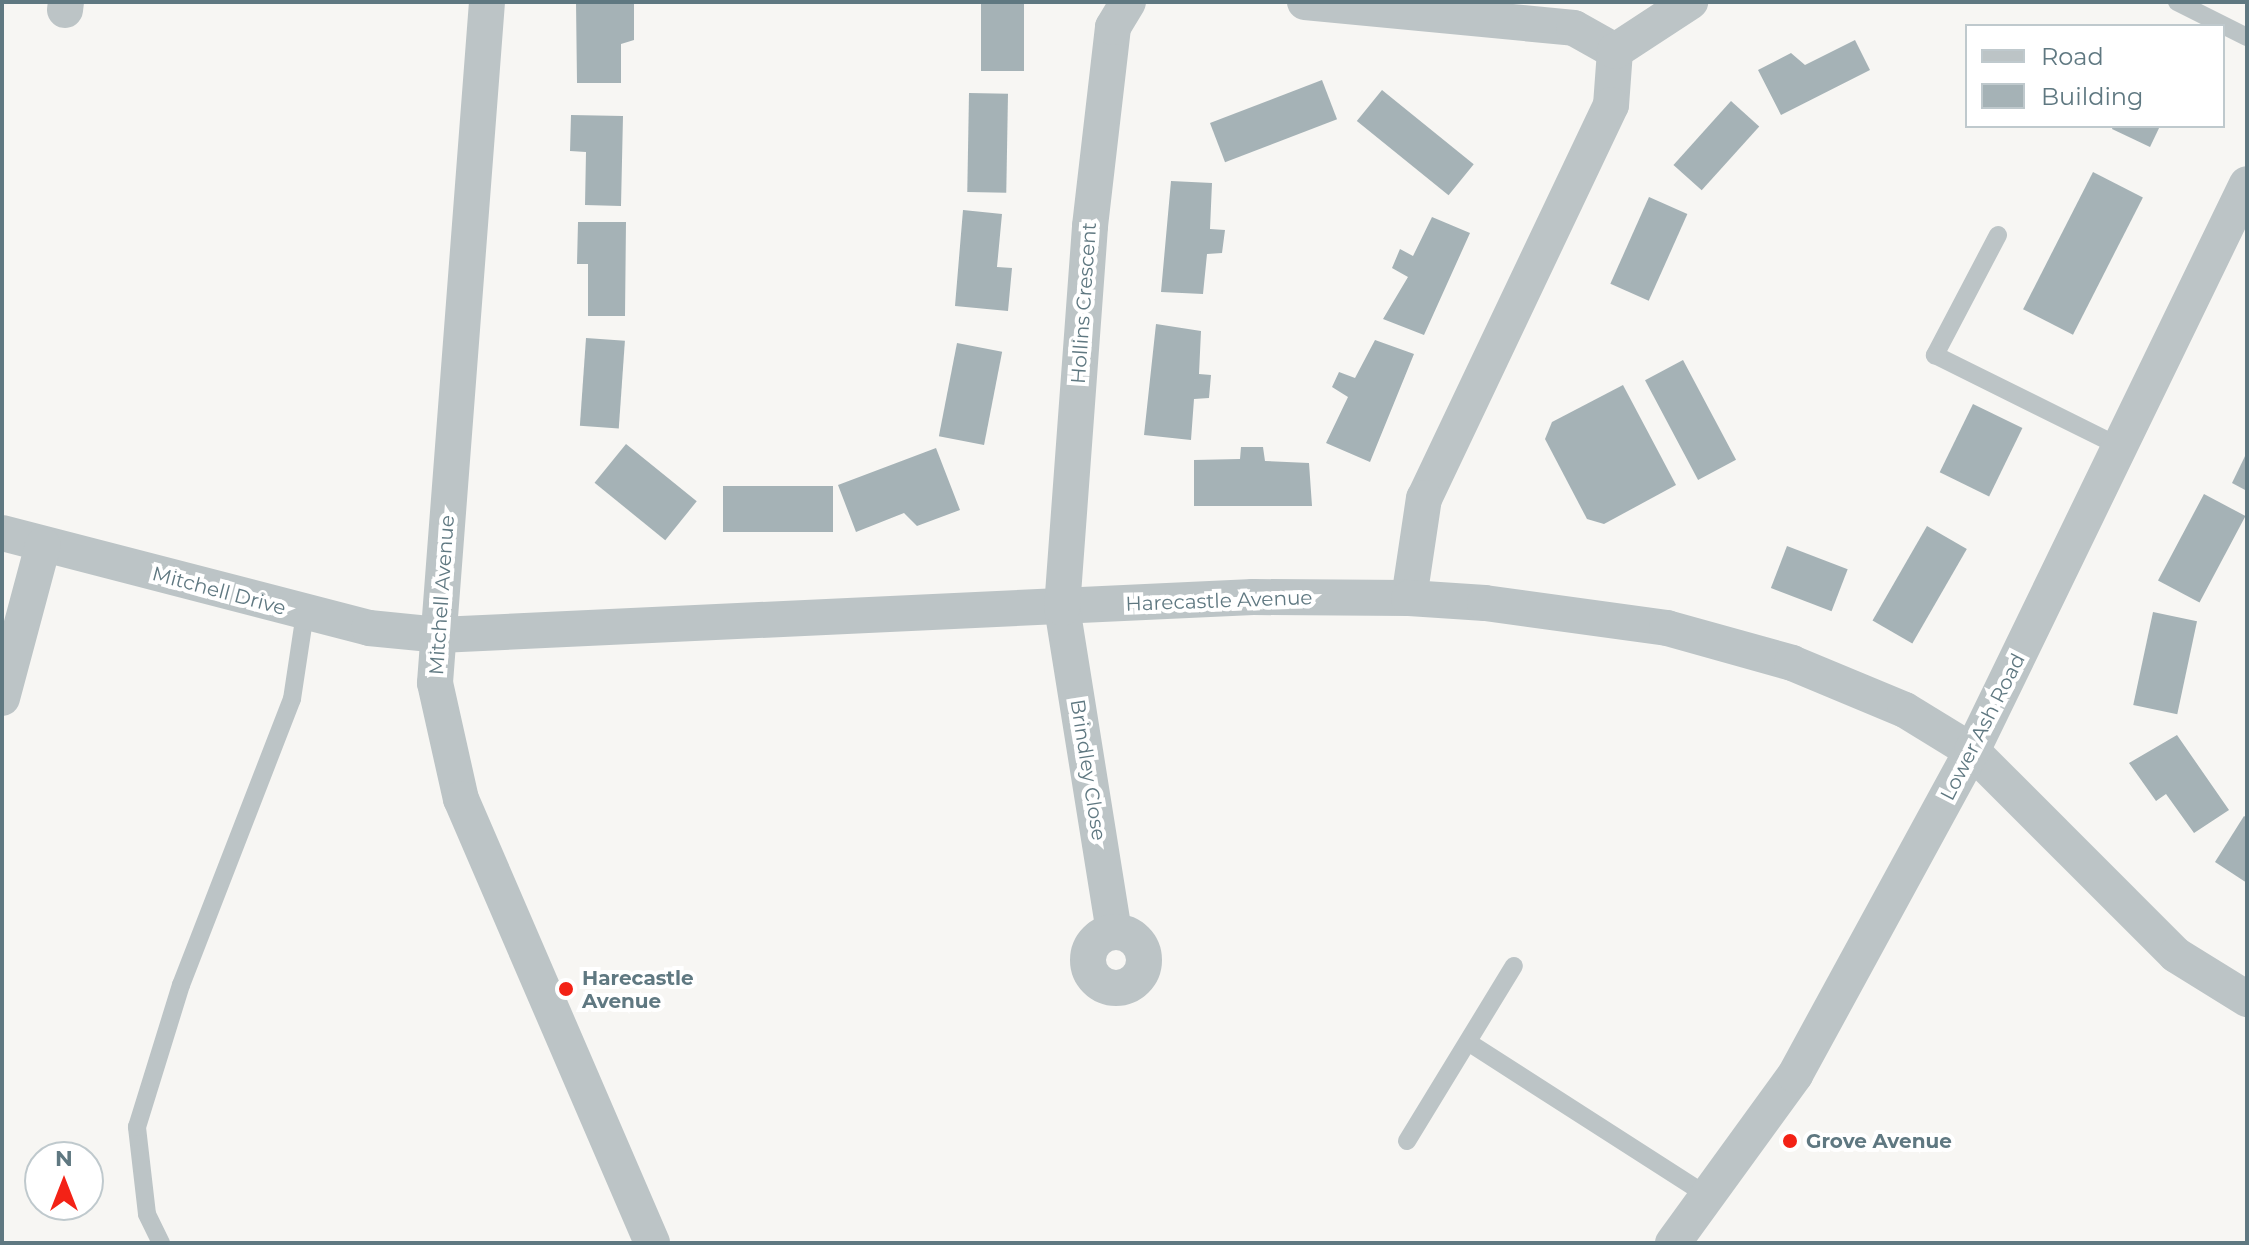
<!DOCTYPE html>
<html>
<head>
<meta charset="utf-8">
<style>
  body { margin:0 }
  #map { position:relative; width:2249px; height:1245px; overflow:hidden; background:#f7f6f3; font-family:Montserrat,sans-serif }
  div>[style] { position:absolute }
  .building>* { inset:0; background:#a5b2b6; transform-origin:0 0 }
  .service>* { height:18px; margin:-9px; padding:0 9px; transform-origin:9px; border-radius:9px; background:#bcc4c6 }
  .minor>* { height:36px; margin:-18px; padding:0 18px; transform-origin:18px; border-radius:18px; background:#bcc4c6 }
  .minor>.ring { margin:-18px; padding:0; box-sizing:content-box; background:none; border:36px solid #bcc4c6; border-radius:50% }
  .dots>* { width:22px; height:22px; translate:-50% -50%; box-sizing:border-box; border:4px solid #fff; border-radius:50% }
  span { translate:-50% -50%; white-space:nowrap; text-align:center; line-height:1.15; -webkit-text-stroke:8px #fff; paint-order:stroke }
  .street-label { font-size:20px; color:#5f7881 }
  .poi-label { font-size:20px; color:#5f7881; font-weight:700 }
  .left { translate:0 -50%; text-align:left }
  .frame { position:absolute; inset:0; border:4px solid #5f7881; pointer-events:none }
  .legend { position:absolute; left:1965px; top:24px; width:260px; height:104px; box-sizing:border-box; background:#fff; border:2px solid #bfc9cd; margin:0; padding:10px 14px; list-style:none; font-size:24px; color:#5f7881 }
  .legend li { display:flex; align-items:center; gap:16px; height:40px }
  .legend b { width:40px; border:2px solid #bfc9cd }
  .north { position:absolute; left:24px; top:1141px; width:80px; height:80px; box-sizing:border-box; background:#fff; border:2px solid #bfc9cd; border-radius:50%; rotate:0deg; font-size:22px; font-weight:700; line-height:32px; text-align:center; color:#5f7881 }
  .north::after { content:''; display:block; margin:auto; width:28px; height:36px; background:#f32216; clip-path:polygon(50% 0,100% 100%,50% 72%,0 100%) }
</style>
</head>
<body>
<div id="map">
  <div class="building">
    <i style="clip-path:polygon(576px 2px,634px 2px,634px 40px,621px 44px,621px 83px,577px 83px)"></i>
    <i style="left:981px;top:2px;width:43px;height:69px"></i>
    <i style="clip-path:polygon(1855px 40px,1870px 70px,1781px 115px,1758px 70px,1791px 53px,1805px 65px)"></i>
    <i style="left:1322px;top:80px;width:42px;height:120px;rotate:69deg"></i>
    <i style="left:1382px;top:90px;width:118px;height:40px;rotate:39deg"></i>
    <i style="left:969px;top:93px;width:39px;height:99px;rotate:1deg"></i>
    <i style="left:1731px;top:101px;width:38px;height:86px;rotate:42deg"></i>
    <i style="clip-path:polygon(571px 115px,623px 116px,621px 206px,585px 205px,586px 152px,570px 151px)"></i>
    <i style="clip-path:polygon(2113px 126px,2160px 126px,2150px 147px,2112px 129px)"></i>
    <i style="left:2093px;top:172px;width:56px;height:154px;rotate:27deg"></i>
    <i style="clip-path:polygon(1171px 181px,1212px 183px,1210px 229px,1225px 230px,1222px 253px,1207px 254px,1203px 294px,1161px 292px)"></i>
    <i style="left:1649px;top:197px;width:42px;height:95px;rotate:24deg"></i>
    <i style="clip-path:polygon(963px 210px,1002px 214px,997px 267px,1012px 268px,1008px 311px,955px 306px)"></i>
    <i style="clip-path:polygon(1432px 217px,1470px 233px,1424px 335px,1383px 319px,1408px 277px,1392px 268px,1400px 249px,1413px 256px)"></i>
    <i style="clip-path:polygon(578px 222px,626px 222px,625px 316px,588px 316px,588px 264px,577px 264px)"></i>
    <i style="clip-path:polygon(1156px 324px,1201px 331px,1199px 374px,1211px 375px,1209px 398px,1194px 399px,1191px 440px,1144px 435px)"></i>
    <i style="left:586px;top:338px;width:39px;height:88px;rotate:4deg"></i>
    <i style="clip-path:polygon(1375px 340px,1414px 354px,1370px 462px,1326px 443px,1348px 397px,1332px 387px,1339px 372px,1355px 378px)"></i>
    <i style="left:957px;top:343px;width:46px;height:95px;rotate:11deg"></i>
    <i style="left:1683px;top:360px;width:113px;height:43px;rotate:62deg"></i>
    <i style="clip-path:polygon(1623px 385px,1676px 485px,1604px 524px,1587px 519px,1545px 439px,1552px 422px)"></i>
    <i style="left:1973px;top:404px;width:55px;height:76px;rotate:26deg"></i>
    <i style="left:626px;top:444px;width:91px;height:50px;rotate:39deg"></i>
    <i style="clip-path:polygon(1241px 447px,1263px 447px,1265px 461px,1309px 463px,1312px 506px,1194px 506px,1194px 460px,1240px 459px)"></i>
    <i style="clip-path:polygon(936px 448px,960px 510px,917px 526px,904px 513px,856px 532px,838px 485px)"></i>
    <i style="clip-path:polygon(2247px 452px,2247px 491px,2232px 483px)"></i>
    <i style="left:723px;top:486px;width:110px;height:46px"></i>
    <i style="left:2204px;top:494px;width:47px;height:98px;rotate:28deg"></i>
    <i style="left:1927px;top:526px;width:46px;height:109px;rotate:30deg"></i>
    <i style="left:1787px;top:546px;width:65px;height:45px;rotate:21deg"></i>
    <i style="left:2153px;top:612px;width:45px;height:95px;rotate:12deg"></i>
    <i style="clip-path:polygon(2177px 735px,2229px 810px,2194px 833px,2166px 794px,2156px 801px,2129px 763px)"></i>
    <i style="clip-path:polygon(2244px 816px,2247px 818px,2247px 883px,2215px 862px)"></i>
  </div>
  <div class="service">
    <i style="left:2177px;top:2px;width:78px;rotate:26.6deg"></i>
    <i style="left:1998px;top:235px;width:136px;rotate:117.7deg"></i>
    <i style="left:1935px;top:355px;width:207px;rotate:26.4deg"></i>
    <i style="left:1468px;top:1042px;width:287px;rotate:32.7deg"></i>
    <i style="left:1407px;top:1141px;width:205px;rotate:-58.6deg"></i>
    <i style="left:161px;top:1243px;width:32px;rotate:-116deg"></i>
    <i style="left:147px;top:1214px;width:88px;rotate:-96.6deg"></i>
    <i style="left:137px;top:1127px;width:149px;rotate:-72.8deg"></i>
    <i style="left:181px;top:985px;width:307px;rotate:-68.8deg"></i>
    <i style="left:292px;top:699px;width:87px;rotate:-81.4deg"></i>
  </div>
  <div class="minor">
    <i style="left:487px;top:2px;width:683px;rotate:94.37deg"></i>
    <i style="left:435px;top:683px;width:119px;rotate:77.4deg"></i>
    <i style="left:461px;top:799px;width:483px;rotate:66.7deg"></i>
    <i style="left:1305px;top:2px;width:270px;rotate:5.5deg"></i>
    <i style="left:1574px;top:28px;width:47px;rotate:29.3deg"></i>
    <i style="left:1615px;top:51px;width:54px;rotate:94.2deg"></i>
    <i style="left:1611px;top:105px;width:435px;rotate:115.4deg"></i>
    <i style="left:1424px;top:498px;width:101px;rotate:98.5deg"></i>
    <i style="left:65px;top:10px;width:8px;rotate:-83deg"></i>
    <i style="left:1615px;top:51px;width:90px;rotate:-33.2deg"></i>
    <i style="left:2px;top:533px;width:379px;rotate:14.5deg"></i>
    <i style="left:369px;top:628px;width:70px;rotate:5.7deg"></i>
    <i style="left:439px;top:635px;width:815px;rotate:-2.67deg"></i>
    <i style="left:1253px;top:597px;width:156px;rotate:0.4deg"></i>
    <i style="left:1409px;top:598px;width:76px;rotate:3.8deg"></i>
    <i style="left:1485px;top:603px;width:184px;rotate:7.8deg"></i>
    <i style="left:1667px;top:628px;width:130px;rotate:15.6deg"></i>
    <i style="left:1792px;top:663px;width:122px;rotate:22.6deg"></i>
    <i style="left:1905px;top:710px;width:79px;rotate:31.5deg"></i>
    <i style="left:1972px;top:751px;width:288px;rotate:45deg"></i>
    <i style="left:2176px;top:955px;width:84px;rotate:31.8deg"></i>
    <i style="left:2px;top:698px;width:158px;rotate:-75deg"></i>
    <i style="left:1114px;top:932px;width:328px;rotate:-99.1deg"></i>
    <i style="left:1062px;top:608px;width:383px;rotate:-85.8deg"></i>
    <i style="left:1090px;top:226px;width:200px;rotate:-83.4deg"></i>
    <i style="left:1113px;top:27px;width:29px;rotate:-59deg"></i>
    <i class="ring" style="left:1088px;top:932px;width:20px;height:20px"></i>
    <i style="left:1673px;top:1243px;width:208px;rotate:-54deg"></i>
    <i style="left:1795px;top:1075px;width:369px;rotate:-61.4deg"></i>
    <i style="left:1972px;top:751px;width:630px;rotate:-64.13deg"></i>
  </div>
  <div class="dots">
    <i style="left:566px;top:989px;background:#f32216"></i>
    <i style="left:1790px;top:1141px;background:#f32216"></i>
  </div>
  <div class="street-label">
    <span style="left:1084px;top:303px;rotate:-86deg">Hollins Crescent</span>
    <span style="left:219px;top:591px;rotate:15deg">Mitchell Drive</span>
    <span style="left:442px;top:595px;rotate:-86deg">Mitchell Avenue</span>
    <span style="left:1219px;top:601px;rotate:-2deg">Harecastle Avenue</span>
    <span style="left:1983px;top:727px;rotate:-63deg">Lower Ash Road</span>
    <span style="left:1088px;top:770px;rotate:81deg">Brindley Close</span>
  </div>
  <div class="poi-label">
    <span class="left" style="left:582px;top:990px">Harecastle<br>Avenue</span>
    <span class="left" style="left:1806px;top:1141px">Grove Avenue</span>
  </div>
  <div class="frame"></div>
  <ul class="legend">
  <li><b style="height:10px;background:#bcc4c6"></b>Road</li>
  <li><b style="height:22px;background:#a5b2b6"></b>Building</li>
  </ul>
  <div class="north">N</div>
</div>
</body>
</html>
